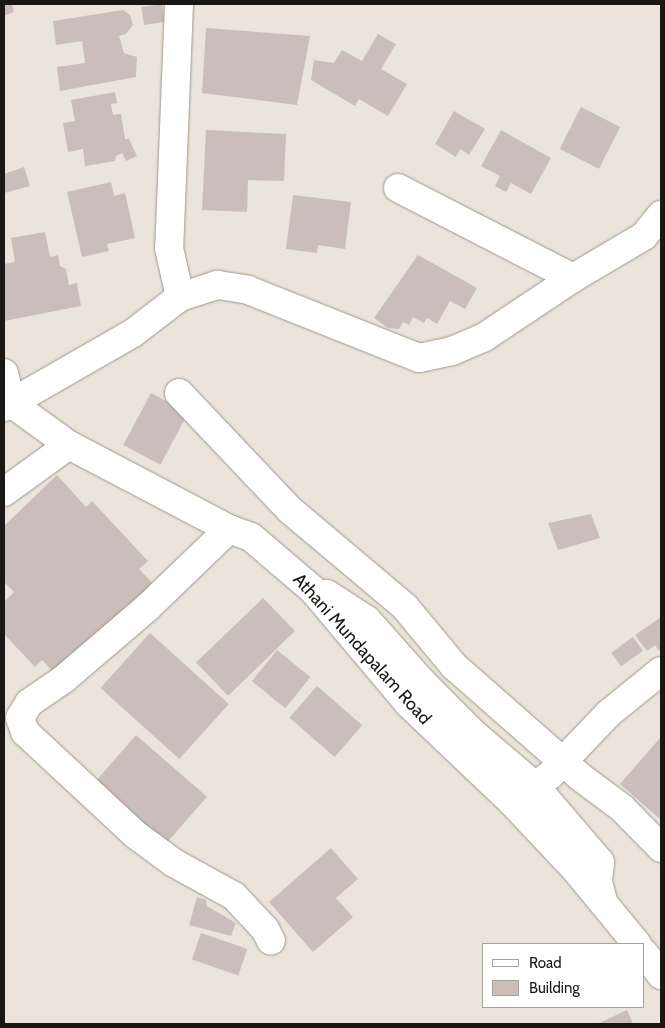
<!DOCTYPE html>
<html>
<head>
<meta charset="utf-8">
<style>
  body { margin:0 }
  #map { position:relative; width:665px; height:1028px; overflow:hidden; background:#eae4da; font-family:Cabin,sans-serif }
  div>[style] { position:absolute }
  .building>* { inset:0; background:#cbbeba; transform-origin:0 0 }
  .roads { filter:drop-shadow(0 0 1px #9c978d) drop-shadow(0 0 1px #9c978d) }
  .minor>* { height:28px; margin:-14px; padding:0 14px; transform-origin:14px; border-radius:14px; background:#fff }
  span { translate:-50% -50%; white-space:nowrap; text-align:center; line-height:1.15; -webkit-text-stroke:4px #fff; paint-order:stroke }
  .street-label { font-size:18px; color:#191814 }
  .frame { position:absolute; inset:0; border:5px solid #191814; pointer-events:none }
  .legend { position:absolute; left:482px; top:943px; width:162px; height:65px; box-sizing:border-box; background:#fff; border:1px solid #a3a3a1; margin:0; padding:6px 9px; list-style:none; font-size:15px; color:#191814 }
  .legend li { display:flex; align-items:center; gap:10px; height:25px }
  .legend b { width:25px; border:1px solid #a3a3a1 }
</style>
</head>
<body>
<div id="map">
  <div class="building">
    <i style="clip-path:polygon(4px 4px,12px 4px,14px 12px,4px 16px)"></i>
    <i style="left:162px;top:4px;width:18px;height:21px;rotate:81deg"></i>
    <i style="clip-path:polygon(123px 10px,130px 15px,133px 25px,126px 34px,119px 36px,124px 53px,137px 57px,136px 77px,60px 91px,57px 67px,85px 63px,82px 41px,56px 45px,53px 21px)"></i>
    <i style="clip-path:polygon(206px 28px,310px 36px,297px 105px,202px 93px)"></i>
    <i style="clip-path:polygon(378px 34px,396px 44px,381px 69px,407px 84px,388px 116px,359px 99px,355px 106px,311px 80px,314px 60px,334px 63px,342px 50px,362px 61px)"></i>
    <i style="clip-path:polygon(115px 92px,117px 103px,111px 104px,113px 115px,121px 114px,125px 139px,129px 139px,137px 156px,126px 161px,122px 153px,116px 156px,115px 161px,85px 166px,83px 149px,68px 152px,63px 123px,75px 121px,71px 100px)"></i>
    <i style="left:581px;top:107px;width:44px;height:47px;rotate:27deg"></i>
    <i style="clip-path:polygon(454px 111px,485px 129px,469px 155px,460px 149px,456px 157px,435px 144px)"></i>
    <i style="clip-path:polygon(206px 130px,286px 134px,284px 181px,248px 180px,247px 212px,202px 210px)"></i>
    <i style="clip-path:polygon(501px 130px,551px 158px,531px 194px,511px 183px,506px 192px,495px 186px,500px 176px,481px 166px)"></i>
    <i style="clip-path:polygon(24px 167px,30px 186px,4px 193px,4px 174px)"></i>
    <i style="clip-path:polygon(111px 182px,114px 196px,125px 193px,135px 238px,107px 244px,109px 251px,82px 257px,67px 192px)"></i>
    <i style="clip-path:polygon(293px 195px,351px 202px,345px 249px,318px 245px,317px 253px,286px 249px)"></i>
    <i style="clip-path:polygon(45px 232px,50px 257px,58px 255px,60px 266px,66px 269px,69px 285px,77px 283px,81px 306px,4px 321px,4px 264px,15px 262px,11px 238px)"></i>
    <i style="clip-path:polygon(418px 255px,477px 288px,465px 309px,450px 301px,437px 324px,427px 318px,424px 323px,413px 317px,409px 325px,403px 322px,399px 329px,388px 328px,374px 318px)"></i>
    <i style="left:151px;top:393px;width:42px;height:59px;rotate:28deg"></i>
    <i style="clip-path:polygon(57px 475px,86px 507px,92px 501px,148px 561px,139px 569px,157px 588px,60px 679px,42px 660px,35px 667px,4px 634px,4px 602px,14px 592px,4px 582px,4px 526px)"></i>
    <i style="clip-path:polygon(591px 514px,600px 538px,558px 550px,548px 523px)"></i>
    <i style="left:263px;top:598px;width:46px;height:93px;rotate:46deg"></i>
    <i style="clip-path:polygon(661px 617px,661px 649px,659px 651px,655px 645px,647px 651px,635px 635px)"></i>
    <i style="left:150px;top:633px;width:106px;height:74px;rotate:42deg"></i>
    <i style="left:633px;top:637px;width:17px;height:27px;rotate:54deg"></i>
    <i style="left:277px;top:650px;width:43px;height:40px;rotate:39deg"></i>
    <i style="left:317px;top:686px;width:60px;height:42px;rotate:41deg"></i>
    <i style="left:136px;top:735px;width:94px;height:67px;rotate:41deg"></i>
    <i style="clip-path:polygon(661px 737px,661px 820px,620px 784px)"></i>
    <i style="clip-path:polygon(331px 848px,358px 879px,336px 898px,353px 917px,313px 952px,269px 902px)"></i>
    <i style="clip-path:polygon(197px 897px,206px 900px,207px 906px,236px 923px,231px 936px,189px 925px)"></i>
    <i style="left:201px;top:933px;width:49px;height:28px;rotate:19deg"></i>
    <i style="clip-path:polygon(627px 1010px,633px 1024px,597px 1024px)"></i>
  </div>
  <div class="roads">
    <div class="minor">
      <i style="left:179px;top:4px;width:244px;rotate:92.3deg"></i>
      <i style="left:169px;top:248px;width:50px;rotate:77.3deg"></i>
      <i style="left:398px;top:188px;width:197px;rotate:27.2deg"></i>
      <i style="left:4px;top:373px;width:31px;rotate:77deg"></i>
      <i style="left:11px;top:403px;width:72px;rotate:35.9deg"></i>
      <i style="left:69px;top:445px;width:181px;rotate:27.7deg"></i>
      <i style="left:229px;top:529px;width:23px;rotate:20deg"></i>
      <i style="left:251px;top:537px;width:82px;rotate:40.5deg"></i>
      <i style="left:313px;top:590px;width:149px;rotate:49.9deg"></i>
      <i style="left:409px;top:704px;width:141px;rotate:43.6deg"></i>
      <i style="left:511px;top:801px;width:95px;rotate:46.7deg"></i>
      <i style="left:576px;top:870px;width:96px;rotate:50.5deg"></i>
      <i style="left:179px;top:393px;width:161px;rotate:46.5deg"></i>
      <i style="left:290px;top:510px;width:150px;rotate:40.1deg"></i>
      <i style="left:405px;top:607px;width:77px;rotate:50.3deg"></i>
      <i style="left:454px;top:666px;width:167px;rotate:41.3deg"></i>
      <i style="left:579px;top:776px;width:54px;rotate:36.7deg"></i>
      <i style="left:622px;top:808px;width:56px;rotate:45.7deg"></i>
      <i style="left:4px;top:407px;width:149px;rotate:-29.8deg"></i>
      <i style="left:133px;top:333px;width:59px;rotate:-37.5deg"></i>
      <i style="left:180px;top:297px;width:40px;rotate:-18deg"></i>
      <i style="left:218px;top:285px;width:30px;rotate:9deg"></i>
      <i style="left:248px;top:290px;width:184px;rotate:21.7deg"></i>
      <i style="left:419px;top:358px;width:34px;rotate:-12deg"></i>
      <i style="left:452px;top:351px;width:34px;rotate:-23deg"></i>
      <i style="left:483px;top:338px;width:108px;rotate:-33.7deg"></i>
      <i style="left:573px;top:278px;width:82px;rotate:-30.6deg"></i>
      <i style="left:644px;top:236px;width:27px;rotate:-51deg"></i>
      <i style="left:4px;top:492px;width:80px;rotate:-35.9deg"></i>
      <i style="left:229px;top:529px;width:112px;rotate:136.1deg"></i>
      <i style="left:148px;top:607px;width:111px;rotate:139.4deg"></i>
      <i style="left:64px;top:679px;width:42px;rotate:145.6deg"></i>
      <i style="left:29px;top:703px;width:17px;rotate:121deg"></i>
      <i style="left:20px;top:718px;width:15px;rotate:70deg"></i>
      <i style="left:25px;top:732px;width:151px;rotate:42.9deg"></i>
      <i style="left:136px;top:835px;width:47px;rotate:36.4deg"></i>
      <i style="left:174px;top:863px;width:68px;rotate:28.8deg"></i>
      <i style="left:234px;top:896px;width:45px;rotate:46.8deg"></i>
      <i style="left:265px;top:929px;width:13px;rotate:63deg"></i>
      <i style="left:327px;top:594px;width:48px;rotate:33deg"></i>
      <i style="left:367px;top:620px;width:83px;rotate:48.4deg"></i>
      <i style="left:422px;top:682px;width:75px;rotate:45deg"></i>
      <i style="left:475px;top:735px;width:79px;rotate:40.4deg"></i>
      <i style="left:535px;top:786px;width:19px;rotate:-36deg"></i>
      <i style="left:550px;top:775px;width:84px;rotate:-46.4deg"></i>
      <i style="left:608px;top:714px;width:68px;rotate:-39.1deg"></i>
      <i style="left:535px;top:786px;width:100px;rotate:49.5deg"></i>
      <i style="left:600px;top:862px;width:20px;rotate:96deg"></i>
      <i style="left:598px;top:882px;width:20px;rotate:75deg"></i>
      <i style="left:644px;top:953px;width:28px;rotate:52deg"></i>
    </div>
  </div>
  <div class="street-label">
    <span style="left:362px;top:649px;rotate:48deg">Athani Mundapalam Road</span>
  </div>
  <div class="frame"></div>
  <ul class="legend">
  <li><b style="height:6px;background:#fff"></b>Road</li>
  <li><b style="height:14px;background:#cbbeba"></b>Building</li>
  </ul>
</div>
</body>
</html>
